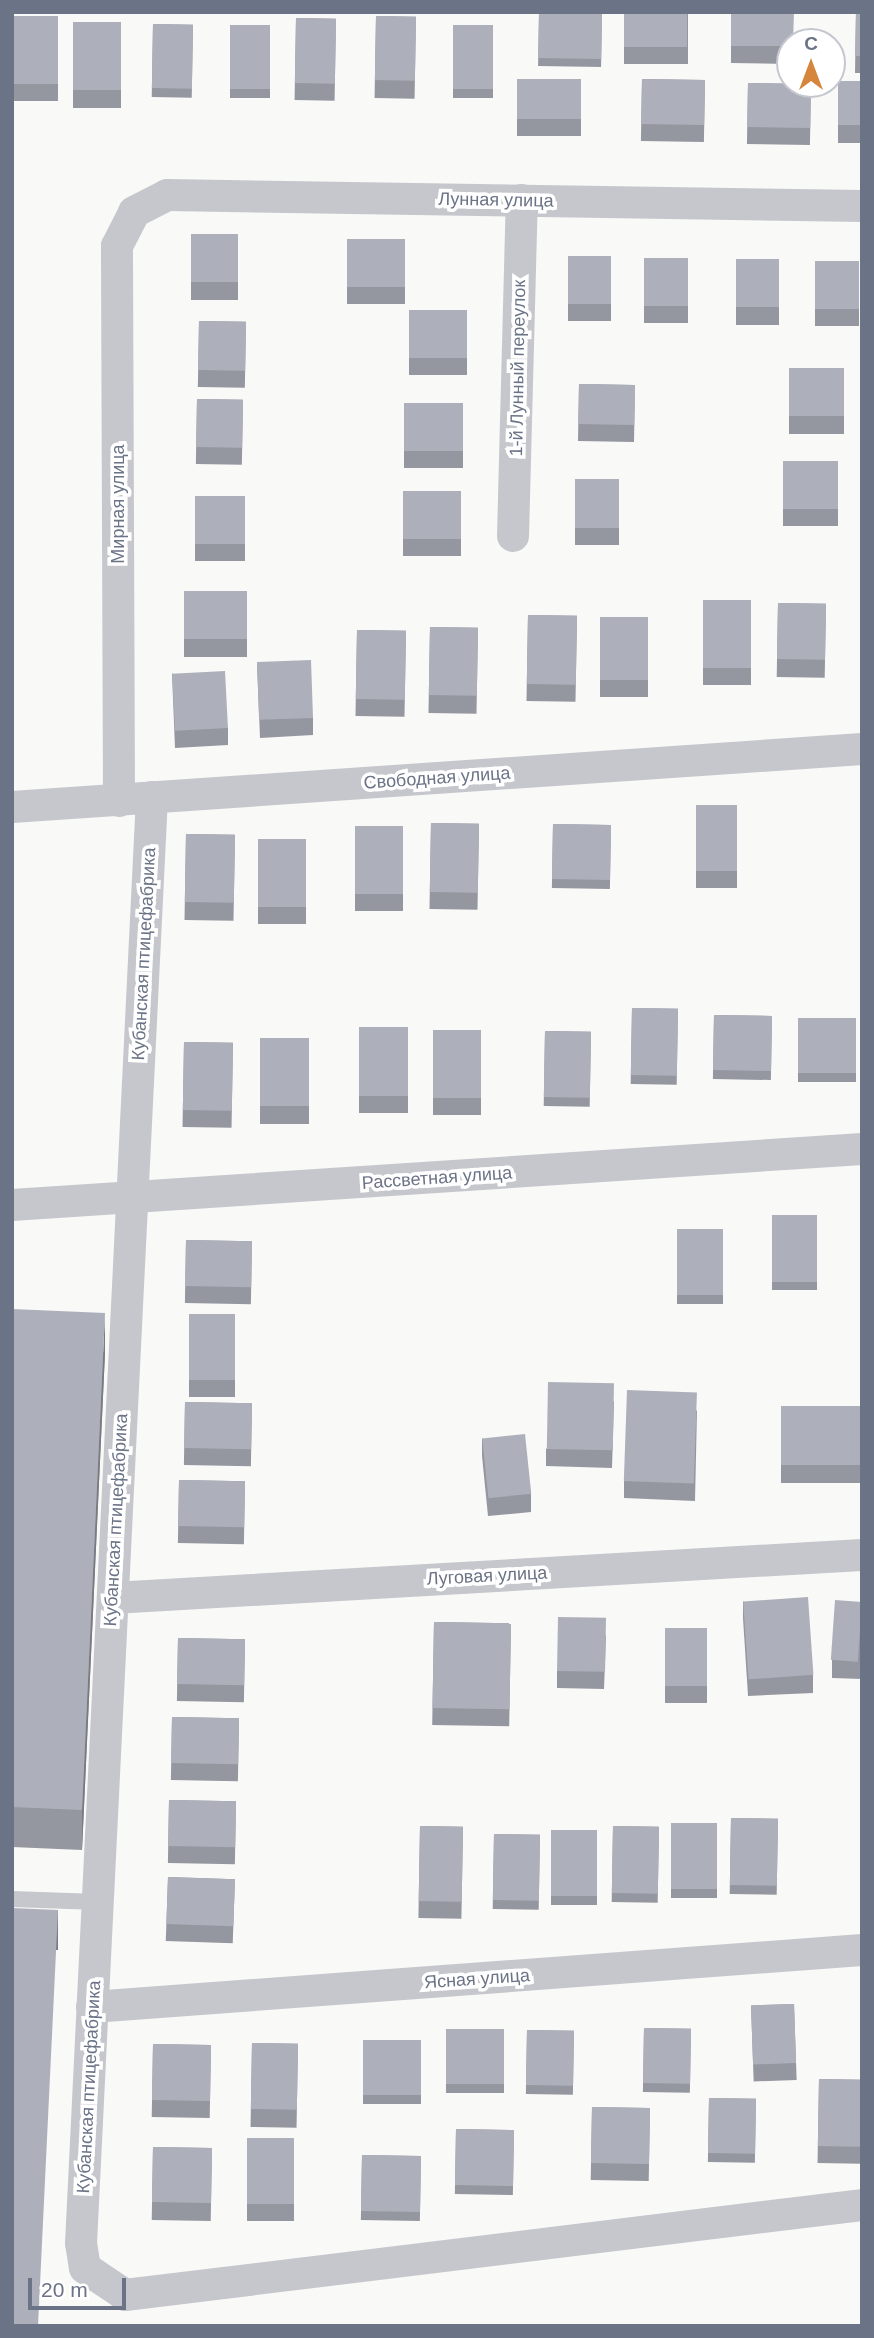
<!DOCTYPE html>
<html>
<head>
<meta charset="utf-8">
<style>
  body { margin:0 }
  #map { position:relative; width:874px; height:2338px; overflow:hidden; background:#f9f9f7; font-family:Helvetica,sans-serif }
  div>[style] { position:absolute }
  .lane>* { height:16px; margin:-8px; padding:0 8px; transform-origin:8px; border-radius:8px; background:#c5c7cc }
  .street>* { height:32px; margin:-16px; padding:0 16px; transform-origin:16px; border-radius:16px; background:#c5c7cc }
  .wall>* { inset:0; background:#9597a0; transform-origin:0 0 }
  .shaded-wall>* { inset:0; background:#797b82; transform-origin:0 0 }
  .building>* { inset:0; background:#adb0ba; transform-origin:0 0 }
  span { translate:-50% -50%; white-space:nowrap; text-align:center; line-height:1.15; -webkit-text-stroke:7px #fff; paint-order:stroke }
  .street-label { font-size:18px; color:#6b7386 }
  .frame { position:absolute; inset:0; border:14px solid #6b7386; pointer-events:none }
  .north { position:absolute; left:776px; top:28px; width:70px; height:70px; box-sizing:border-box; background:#fff; border:2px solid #c4c7cf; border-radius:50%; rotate:0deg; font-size:19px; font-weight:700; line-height:28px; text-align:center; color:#6b7386 }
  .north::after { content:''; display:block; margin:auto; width:24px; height:32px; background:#d5853c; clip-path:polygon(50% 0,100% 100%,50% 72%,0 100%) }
  .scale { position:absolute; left:28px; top:2278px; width:98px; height:32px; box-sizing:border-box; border:4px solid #6b7386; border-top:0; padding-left:9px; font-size:21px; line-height:24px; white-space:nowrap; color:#6b7386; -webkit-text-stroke:5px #fff; paint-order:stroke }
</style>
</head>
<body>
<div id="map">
  <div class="lane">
    <i style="left:12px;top:1899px;width:86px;rotate:2deg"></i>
  </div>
  <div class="street">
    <i style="left:513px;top:536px;width:336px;rotate:-88.5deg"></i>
    <i style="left:152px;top:797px;width:1448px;rotate:92.81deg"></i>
    <i style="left:81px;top:2243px;width:25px;rotate:81deg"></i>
    <i style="left:85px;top:2268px;width:48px;rotate:34deg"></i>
    <i style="left:125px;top:2295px;width:742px;rotate:-6.96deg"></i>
    <i style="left:119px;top:801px;width:555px;rotate:-90.21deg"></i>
    <i style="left:117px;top:246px;width:38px;rotate:-63deg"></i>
    <i style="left:134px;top:212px;width:37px;rotate:-27deg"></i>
    <i style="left:167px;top:195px;width:695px;rotate:0.91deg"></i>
    <i style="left:12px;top:807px;width:852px;rotate:-3.9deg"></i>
    <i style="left:12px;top:1205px;width:852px;rotate:-3.77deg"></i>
    <i style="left:113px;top:1598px;width:750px;rotate:-3.29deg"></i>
    <i style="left:92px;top:2007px;width:772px;rotate:-4.23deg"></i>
  </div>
  <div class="wall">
    <i style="left:624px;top:12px;width:64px;height:52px"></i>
    <i style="clip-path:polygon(731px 12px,790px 42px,790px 64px,731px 63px)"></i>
    <i style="clip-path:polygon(856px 12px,862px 12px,862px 73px,855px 73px)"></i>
    <i style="left:539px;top:13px;width:63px;height:53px;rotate:1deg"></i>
    <i style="left:12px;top:16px;width:46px;height:85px"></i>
    <i style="left:376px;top:16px;width:40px;height:82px;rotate:1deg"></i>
    <i style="left:296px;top:18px;width:40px;height:82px;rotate:1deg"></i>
    <i style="left:73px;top:22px;width:48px;height:86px"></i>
    <i style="left:153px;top:24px;width:40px;height:73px;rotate:1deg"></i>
    <i style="left:230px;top:25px;width:40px;height:73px"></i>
    <i style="left:453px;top:25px;width:40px;height:73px"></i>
    <i style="left:517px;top:79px;width:64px;height:57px"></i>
    <i style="left:642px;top:79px;width:63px;height:62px;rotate:1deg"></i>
    <i style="left:838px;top:81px;width:24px;height:62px"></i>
    <i style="left:748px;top:83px;width:63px;height:61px;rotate:1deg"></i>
    <i style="left:191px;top:234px;width:47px;height:66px"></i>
    <i style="left:347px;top:239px;width:58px;height:65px"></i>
    <i style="left:568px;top:256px;width:43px;height:65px"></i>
    <i style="left:644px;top:258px;width:44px;height:65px"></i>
    <i style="left:736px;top:259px;width:43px;height:66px"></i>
    <i style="left:815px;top:261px;width:44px;height:65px"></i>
    <i style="left:409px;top:310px;width:58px;height:65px"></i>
    <i style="left:199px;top:321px;width:47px;height:66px;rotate:1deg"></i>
    <i style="left:789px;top:368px;width:55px;height:66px"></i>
    <i style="left:579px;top:384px;width:56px;height:57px;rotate:1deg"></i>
    <i style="left:197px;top:399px;width:46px;height:65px;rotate:1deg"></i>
    <i style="left:404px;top:403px;width:59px;height:65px"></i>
    <i style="left:783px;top:461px;width:55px;height:65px"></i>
    <i style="left:575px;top:479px;width:44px;height:66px"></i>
    <i style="left:403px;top:491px;width:58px;height:65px"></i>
    <i style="left:195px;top:496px;width:50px;height:65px"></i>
    <i style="left:184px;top:591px;width:63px;height:66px"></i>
    <i style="left:703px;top:600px;width:48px;height:85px"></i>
    <i style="left:778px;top:603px;width:48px;height:74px;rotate:1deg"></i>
    <i style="left:528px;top:615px;width:49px;height:86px;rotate:1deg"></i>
    <i style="left:600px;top:617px;width:48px;height:80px"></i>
    <i style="left:430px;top:627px;width:48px;height:86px;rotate:1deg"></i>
    <i style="left:357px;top:630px;width:49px;height:86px;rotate:1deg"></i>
    <i style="clip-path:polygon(257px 663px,313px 718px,313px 735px,260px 738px)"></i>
    <i style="clip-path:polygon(172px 673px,228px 728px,228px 745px,175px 748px)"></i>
    <i style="left:696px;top:805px;width:41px;height:83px"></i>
    <i style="left:431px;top:823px;width:48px;height:86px;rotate:1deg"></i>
    <i style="left:553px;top:824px;width:58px;height:64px;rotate:1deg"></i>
    <i style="left:355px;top:826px;width:48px;height:85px"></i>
    <i style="left:186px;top:834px;width:49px;height:86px;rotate:1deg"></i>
    <i style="left:258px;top:839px;width:48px;height:85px"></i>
    <i style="left:632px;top:1008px;width:46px;height:76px;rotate:1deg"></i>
    <i style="left:714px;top:1015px;width:58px;height:64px;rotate:1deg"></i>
    <i style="left:798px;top:1018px;width:58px;height:64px"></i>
    <i style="left:359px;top:1027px;width:49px;height:86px"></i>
    <i style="left:433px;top:1030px;width:48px;height:85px"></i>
    <i style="left:545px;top:1031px;width:46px;height:75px;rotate:1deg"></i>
    <i style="left:260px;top:1038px;width:49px;height:86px"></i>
    <i style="left:184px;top:1042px;width:49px;height:85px;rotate:1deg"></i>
    <i style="left:817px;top:1215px;width:75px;height:45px;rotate:90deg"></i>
    <i style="left:677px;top:1229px;width:46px;height:75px"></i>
    <i style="left:186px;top:1240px;width:66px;height:63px;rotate:1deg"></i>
    <i style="clip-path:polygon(12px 1309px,105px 1353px,82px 1850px,12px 1847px)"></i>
    <i style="left:189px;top:1314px;width:46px;height:83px"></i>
    <i style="clip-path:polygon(614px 1401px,612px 1468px,546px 1466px,546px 1449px)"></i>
    <i style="left:185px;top:1402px;width:67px;height:63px;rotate:1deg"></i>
    <i style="left:862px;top:1406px;width:77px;height:81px;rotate:90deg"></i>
    <i style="clip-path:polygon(697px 1410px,695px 1501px,624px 1498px,624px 1481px)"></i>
    <i style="clip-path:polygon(482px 1438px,531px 1494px,531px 1512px,488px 1516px,482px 1456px)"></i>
    <i style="left:179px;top:1480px;width:66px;height:63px;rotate:1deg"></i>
    <i style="clip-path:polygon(743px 1601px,813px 1675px,813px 1693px,748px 1696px,743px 1618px)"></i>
    <i style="clip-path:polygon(862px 1602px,862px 1679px,832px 1678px,832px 1660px)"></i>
    <i style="left:434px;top:1622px;width:77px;height:103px;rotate:1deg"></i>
    <i style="left:665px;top:1628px;width:42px;height:75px"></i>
    <i style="clip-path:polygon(606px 1635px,604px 1689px,557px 1688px,557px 1671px)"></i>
    <i style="left:178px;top:1638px;width:67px;height:63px;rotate:1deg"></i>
    <i style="left:172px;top:1717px;width:67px;height:63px;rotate:1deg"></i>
    <i style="left:169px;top:1800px;width:67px;height:63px;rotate:1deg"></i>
    <i style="left:731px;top:1818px;width:47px;height:76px;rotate:1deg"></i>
    <i style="left:671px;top:1823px;width:46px;height:75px"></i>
    <i style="left:420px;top:1826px;width:43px;height:92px;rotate:1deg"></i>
    <i style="left:613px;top:1826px;width:46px;height:76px;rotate:1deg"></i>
    <i style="left:551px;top:1830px;width:46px;height:75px"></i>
    <i style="left:494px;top:1834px;width:46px;height:75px;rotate:1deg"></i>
    <i style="left:168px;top:1877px;width:67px;height:64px;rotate:2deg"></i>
    <i style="left:794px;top:2004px;width:76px;height:43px;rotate:88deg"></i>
    <i style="left:644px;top:2028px;width:47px;height:64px;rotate:1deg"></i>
    <i style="left:446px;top:2029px;width:58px;height:64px"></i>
    <i style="left:527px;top:2030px;width:47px;height:64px;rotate:1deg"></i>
    <i style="left:363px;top:2040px;width:58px;height:64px"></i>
    <i style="left:252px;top:2043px;width:46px;height:84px;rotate:1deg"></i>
    <i style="left:153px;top:2044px;width:58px;height:73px;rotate:1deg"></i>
    <i style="left:819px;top:2079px;width:43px;height:84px;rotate:1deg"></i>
    <i style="left:709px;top:2098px;width:47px;height:64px;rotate:1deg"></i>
    <i style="left:592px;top:2107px;width:58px;height:73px;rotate:1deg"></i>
    <i style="left:456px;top:2129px;width:58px;height:65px;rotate:1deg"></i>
    <i style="left:247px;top:2138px;width:47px;height:83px"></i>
    <i style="left:153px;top:2147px;width:59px;height:73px;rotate:1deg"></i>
    <i style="left:362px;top:2155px;width:59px;height:65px;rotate:1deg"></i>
  </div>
  <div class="shaded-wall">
    <i style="clip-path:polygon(105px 1313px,105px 1353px,82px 1850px,82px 1810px)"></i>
    <i style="left:58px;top:1910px;width:40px;height:416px;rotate:90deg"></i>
  </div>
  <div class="building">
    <i style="left:624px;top:12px;width:63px;height:35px"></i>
    <i style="clip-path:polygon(731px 12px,794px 12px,793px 42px,790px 42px,790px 46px,731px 46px)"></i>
    <i style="clip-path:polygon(856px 12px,862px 12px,862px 56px,855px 56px)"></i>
    <i style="left:539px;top:13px;width:63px;height:45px;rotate:1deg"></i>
    <i style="left:12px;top:16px;width:46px;height:68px"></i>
    <i style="left:376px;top:16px;width:40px;height:64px;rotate:1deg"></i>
    <i style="left:296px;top:18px;width:40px;height:65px;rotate:1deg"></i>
    <i style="left:73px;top:22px;width:48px;height:68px"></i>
    <i style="left:153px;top:24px;width:40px;height:64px;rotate:1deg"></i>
    <i style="left:230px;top:25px;width:40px;height:64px"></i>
    <i style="left:453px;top:25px;width:40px;height:64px"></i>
    <i style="left:517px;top:79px;width:64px;height:40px"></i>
    <i style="left:642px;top:79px;width:63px;height:45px;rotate:1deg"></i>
    <i style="left:838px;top:81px;width:24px;height:44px"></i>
    <i style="left:748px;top:83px;width:63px;height:44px;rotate:1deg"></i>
    <i style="left:191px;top:234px;width:47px;height:48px"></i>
    <i style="left:347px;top:239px;width:58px;height:48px"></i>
    <i style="left:568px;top:256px;width:43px;height:48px"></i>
    <i style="left:644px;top:258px;width:44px;height:48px"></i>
    <i style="left:736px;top:259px;width:43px;height:48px"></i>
    <i style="left:815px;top:261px;width:44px;height:48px"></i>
    <i style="left:409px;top:310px;width:58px;height:48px"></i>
    <i style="left:199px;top:321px;width:47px;height:49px;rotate:1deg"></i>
    <i style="left:789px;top:368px;width:55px;height:48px"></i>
    <i style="left:579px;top:384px;width:56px;height:40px;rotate:1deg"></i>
    <i style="left:197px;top:399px;width:46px;height:48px;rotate:1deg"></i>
    <i style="left:404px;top:403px;width:59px;height:48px"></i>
    <i style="left:783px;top:461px;width:55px;height:48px"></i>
    <i style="left:575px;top:479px;width:44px;height:49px"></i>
    <i style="left:403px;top:491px;width:58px;height:48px"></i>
    <i style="left:195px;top:496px;width:50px;height:48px"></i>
    <i style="left:184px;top:591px;width:63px;height:48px"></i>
    <i style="left:703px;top:600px;width:48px;height:68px"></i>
    <i style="left:778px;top:603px;width:48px;height:56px;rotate:1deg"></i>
    <i style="left:528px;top:615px;width:49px;height:69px;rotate:1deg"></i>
    <i style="left:600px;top:617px;width:48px;height:63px"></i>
    <i style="left:430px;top:627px;width:48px;height:68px;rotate:1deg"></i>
    <i style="left:357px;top:630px;width:49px;height:69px;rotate:1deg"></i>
    <i style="left:311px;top:660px;width:58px;height:54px;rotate:88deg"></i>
    <i style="left:225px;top:671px;width:57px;height:53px;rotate:87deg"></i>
    <i style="left:696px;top:805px;width:41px;height:66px"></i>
    <i style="left:431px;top:823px;width:48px;height:69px;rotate:1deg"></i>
    <i style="left:553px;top:824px;width:58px;height:55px;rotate:1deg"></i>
    <i style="left:355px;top:826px;width:48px;height:68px"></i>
    <i style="left:186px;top:834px;width:49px;height:68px;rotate:1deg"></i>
    <i style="left:258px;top:839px;width:48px;height:68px"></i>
    <i style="left:632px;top:1008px;width:46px;height:67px;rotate:1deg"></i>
    <i style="left:714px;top:1015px;width:58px;height:55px;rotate:1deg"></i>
    <i style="left:798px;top:1018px;width:58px;height:55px"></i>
    <i style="left:359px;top:1027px;width:49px;height:69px"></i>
    <i style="left:433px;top:1030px;width:48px;height:68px"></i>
    <i style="left:545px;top:1031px;width:46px;height:66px;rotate:1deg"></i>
    <i style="left:260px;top:1038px;width:49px;height:68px"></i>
    <i style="left:184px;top:1042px;width:49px;height:68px;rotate:1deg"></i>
    <i style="left:817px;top:1215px;width:67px;height:45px;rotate:90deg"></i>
    <i style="left:677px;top:1229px;width:46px;height:66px"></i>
    <i style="left:186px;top:1240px;width:66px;height:46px;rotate:1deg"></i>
    <i style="clip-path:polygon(12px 1309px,105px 1313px,82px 1810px,12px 1807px)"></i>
    <i style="left:189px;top:1314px;width:46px;height:66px"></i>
    <i style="left:548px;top:1382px;width:66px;height:67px;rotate:1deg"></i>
    <i style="left:627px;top:1390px;width:70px;height:91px;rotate:2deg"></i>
    <i style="left:185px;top:1402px;width:67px;height:46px;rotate:1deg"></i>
    <i style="left:862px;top:1406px;width:59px;height:81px;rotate:90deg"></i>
    <i style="left:525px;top:1434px;width:60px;height:43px;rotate:84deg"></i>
    <i style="left:179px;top:1480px;width:66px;height:46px;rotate:1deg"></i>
    <i style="left:808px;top:1597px;width:78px;height:65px;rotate:86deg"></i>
    <i style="left:835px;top:1600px;width:27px;height:60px;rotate:4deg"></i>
    <i style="left:558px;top:1617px;width:48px;height:54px;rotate:1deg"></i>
    <i style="left:434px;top:1622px;width:77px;height:86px;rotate:1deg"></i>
    <i style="left:665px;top:1628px;width:42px;height:58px"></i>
    <i style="left:178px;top:1638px;width:67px;height:46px;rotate:1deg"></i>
    <i style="left:172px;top:1717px;width:67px;height:46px;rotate:1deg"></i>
    <i style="left:169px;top:1800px;width:67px;height:46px;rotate:1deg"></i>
    <i style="left:731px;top:1818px;width:47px;height:67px;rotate:1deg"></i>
    <i style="left:671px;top:1823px;width:46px;height:66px"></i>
    <i style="left:420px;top:1826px;width:43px;height:75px;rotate:1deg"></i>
    <i style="left:613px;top:1826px;width:46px;height:67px;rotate:1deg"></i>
    <i style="left:551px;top:1830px;width:46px;height:66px"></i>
    <i style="left:494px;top:1834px;width:46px;height:66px;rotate:1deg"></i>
    <i style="left:168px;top:1877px;width:67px;height:47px;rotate:2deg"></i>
    <i style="clip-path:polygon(12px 1908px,58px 1910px,38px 2326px,12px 2326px)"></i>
    <i style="left:794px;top:2004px;width:59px;height:43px;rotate:88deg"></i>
    <i style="left:644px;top:2028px;width:47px;height:55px;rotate:1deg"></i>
    <i style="left:446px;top:2029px;width:58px;height:55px"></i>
    <i style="left:527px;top:2030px;width:47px;height:55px;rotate:1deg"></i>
    <i style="left:363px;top:2040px;width:58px;height:55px"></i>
    <i style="left:252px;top:2043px;width:46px;height:66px;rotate:1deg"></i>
    <i style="left:153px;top:2044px;width:58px;height:56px;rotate:1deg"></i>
    <i style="left:819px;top:2079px;width:43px;height:67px;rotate:1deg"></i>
    <i style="left:709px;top:2098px;width:47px;height:55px;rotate:1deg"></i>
    <i style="left:592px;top:2107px;width:58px;height:56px;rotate:1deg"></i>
    <i style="left:456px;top:2129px;width:58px;height:56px;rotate:1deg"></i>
    <i style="left:247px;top:2138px;width:47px;height:66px"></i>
    <i style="left:153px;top:2147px;width:59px;height:55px;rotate:1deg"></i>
    <i style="left:362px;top:2155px;width:59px;height:56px;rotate:1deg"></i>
  </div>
  <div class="street-label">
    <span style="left:496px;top:200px;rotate:1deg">Лунная улица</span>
    <span style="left:518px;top:368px;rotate:-89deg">1-й Лунный переулок</span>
    <span style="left:118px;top:504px;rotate:-90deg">Мирная улица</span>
    <span style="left:437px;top:778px;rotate:-4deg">Свободная улица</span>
    <span style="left:144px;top:954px;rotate:-87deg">Кубанская птицефабрика</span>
    <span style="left:437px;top:1178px;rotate:-4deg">Рассветная улица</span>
    <span style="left:116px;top:1520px;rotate:-87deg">Кубанская птицефабрика</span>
    <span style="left:487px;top:1576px;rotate:-3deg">Луговая улица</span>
    <span style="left:477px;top:1979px;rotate:-4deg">Ясная улица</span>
    <span style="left:89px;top:2087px;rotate:-87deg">Кубанская птицефабрика</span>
  </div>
  <div class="frame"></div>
  <div class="north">С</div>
  <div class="scale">20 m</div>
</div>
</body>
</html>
